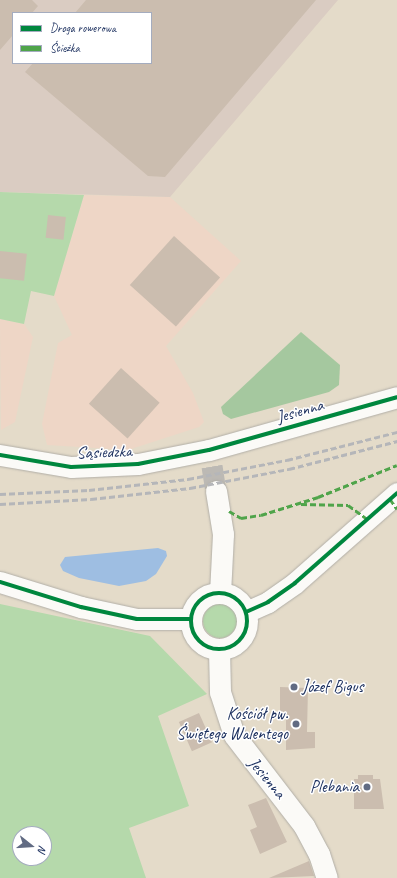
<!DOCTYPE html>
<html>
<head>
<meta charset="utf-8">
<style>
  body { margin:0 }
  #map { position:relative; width:397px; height:878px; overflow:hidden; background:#e4dbc9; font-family:Caveat,sans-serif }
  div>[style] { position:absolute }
  .built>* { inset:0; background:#eed6c6 }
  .industrial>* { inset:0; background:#daccc2 }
  .green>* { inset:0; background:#b5d9ab }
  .round { border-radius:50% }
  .forest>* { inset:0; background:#a5c89f }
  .water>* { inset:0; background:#9ebee2 }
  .building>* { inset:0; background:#cbbdaf; transform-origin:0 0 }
  .minor-tunnel>* { height:21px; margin-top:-10.5px; transform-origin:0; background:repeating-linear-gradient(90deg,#bcb9b4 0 21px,transparent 0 31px) }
  .roads { filter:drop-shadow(0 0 1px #b1aea7) drop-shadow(0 0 1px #b1aea7) }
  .minor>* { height:21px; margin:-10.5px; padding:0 10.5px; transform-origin:10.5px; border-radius:10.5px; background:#fbfaf7 }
  .minor>.ring { margin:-10.5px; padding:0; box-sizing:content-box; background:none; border:21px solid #fbfaf7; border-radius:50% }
  .rail>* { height:3px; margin-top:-1.5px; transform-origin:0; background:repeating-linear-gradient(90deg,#b5b6b9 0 6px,transparent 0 9px) }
  .quiet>* { height:3px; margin-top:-1.5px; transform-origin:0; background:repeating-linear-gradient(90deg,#4fa44a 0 6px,transparent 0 9px) }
  .cycleway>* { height:4px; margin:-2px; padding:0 2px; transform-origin:2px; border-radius:2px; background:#00873e }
  .cycleway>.ring { margin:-2px; padding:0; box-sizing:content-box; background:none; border:4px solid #00873e; border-radius:50% }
  .dots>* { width:11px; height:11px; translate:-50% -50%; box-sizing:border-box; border:2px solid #fff; border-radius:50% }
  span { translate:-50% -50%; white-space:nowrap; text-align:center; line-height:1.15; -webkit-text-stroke:3px #fff; paint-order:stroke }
  .street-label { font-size:17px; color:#1b2f5e }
  .poi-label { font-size:17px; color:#1b2f5e }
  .left { translate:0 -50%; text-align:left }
  .right { translate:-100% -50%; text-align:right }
  .legend { position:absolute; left:12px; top:12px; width:140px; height:52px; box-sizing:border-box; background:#fff; border:1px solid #a4acbf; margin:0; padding:5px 7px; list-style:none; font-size:12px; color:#1b2f5e }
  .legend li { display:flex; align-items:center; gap:8px; height:20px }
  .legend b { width:20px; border:1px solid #a4acbf }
  .north { position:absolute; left:12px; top:826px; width:40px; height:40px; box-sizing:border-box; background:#fff; border:1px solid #a4acbf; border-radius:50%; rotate:107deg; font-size:11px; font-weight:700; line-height:16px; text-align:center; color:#1b2f5e }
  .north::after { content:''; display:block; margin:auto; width:14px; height:18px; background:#616b83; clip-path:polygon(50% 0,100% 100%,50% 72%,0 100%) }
</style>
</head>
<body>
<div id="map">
  <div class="built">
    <i style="clip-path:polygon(84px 195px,170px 197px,241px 261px,166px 346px,193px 393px,204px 422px,199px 427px,128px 450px,47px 445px,42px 424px,58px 343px,72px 335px,54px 296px)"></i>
    <i style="clip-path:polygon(0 319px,24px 324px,33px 337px,15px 422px,1px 430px)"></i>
  </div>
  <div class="industrial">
    <i style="clip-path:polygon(evenodd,0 0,338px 0,170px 197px,0 192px,0 0,13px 13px,151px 13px,151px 63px,13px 63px,13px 13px)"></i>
  </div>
  <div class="green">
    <i style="clip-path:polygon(0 192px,84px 195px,54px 296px,31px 291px,24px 324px,0 319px)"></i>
    <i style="clip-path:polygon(evenodd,0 604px,150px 636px,207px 694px,158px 716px,189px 806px,129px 828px,146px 878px,0 878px,0 604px,20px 834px,44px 834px,44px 858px,20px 858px,20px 834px)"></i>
    <i class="round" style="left:203px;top:604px;width:34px;height:34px"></i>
  </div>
  <div class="forest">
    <i style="clip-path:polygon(301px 332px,340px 365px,339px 385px,329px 392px,231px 419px,223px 414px,221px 407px)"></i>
  </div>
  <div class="water">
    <i style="clip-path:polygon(158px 548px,166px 551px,167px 556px,156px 574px,146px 581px,119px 586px,79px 578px,63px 571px,60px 565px,65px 557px)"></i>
  </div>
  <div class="building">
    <i style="clip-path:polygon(0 0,32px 0,38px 6px,32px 13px,13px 13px,13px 35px,0 50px)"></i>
    <i style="clip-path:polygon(86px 0,316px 0,165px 177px,148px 176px,25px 72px,33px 63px,151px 63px,151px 13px,75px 13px)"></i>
    <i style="left:48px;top:215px;width:18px;height:23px;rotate:6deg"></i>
    <i style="left:174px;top:236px;width:62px;height:66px;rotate:42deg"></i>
    <i style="left:0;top:251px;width:27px;height:27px;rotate:6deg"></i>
    <i style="left:121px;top:368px;width:52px;height:48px;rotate:42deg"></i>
    <i style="clip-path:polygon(280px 687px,308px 688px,307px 732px,315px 732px,315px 748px,286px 750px,286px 716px,280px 716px)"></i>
    <i style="left:199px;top:713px;width:32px;height:22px;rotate:66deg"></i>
    <i style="clip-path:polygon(358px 775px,373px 775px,373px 779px,380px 779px,384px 809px,354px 809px,354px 779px,358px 779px)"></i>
    <i style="clip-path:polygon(266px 798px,287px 842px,260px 854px,250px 830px,257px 827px,248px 805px)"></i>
    <i style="clip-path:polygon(309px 861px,314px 876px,269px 878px)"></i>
  </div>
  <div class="minor-tunnel">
    <i style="left:212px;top:466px;width:25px;rotate:81deg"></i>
  </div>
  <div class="roads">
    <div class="minor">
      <i style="left:0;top:455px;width:72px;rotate:9.6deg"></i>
      <i style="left:71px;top:467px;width:67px;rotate:-2.6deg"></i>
      <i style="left:138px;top:464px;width:72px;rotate:-11.2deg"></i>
      <i style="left:209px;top:450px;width:195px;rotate:-15.7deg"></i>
      <i style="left:216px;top:491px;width:44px;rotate:80.8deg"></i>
      <i style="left:223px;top:534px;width:59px;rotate:92.9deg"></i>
      <i style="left:0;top:582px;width:85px;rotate:17.2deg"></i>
      <i style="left:81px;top:607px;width:57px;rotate:12.1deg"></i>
      <i style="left:137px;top:619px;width:53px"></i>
      <i class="ring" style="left:191px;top:593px;width:35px;height:35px"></i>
      <i style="left:246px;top:612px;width:24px;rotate:-24deg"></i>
      <i style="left:268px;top:602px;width:33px;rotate:-35deg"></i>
      <i style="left:295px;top:583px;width:136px;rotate:-41.4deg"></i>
      <i style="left:219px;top:650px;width:42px;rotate:88.6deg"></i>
      <i style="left:220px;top:692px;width:45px;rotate:72deg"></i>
      <i style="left:234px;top:735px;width:115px;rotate:52.4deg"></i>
      <i style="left:304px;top:826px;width:32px;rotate:62deg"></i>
      <i style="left:319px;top:854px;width:25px;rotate:72deg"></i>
    </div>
  </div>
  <div class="rail">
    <i style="left:0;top:494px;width:89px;rotate:-2.6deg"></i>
    <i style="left:89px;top:490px;width:100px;rotate:-6.3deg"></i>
    <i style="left:188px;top:479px;width:101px;rotate:-10.9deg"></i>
    <i style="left:287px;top:460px;width:114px;rotate:-14.3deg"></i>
    <i style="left:0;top:504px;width:91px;rotate:-3.1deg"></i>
    <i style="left:91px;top:499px;width:100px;rotate:-6.3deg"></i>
    <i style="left:190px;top:488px;width:101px;rotate:-10.9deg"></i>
    <i style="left:289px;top:469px;width:112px;rotate:-14.5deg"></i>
  </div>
  <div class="quiet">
    <i style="left:390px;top:499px;width:12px;rotate:55deg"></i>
    <i style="left:301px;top:504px;width:47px;rotate:1.2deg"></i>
    <i style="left:348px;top:505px;width:24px;rotate:36deg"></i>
    <i style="left:229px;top:511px;width:14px;rotate:30deg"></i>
    <i style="left:241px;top:518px;width:20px;rotate:-9deg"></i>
    <i style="left:261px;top:515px;width:60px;rotate:-17.5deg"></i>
    <i style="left:318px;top:497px;width:85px;rotate:-22.1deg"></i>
  </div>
  <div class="cycleway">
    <i style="left:0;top:455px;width:72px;rotate:9.6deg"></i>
    <i style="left:71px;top:467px;width:67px;rotate:-2.6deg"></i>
    <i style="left:138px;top:464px;width:72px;rotate:-11.2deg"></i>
    <i style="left:209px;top:450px;width:195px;rotate:-15.7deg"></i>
    <i style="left:0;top:582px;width:85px;rotate:17.2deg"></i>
    <i style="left:81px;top:607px;width:57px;rotate:12.1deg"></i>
    <i style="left:137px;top:619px;width:53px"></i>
    <i class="ring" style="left:191px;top:593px;width:52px;height:52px"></i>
    <i style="left:246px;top:612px;width:24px;rotate:-24deg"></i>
    <i style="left:268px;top:602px;width:33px;rotate:-35deg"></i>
    <i style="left:295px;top:583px;width:136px;rotate:-41.4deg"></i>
  </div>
  <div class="dots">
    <i style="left:294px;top:687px;background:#616b83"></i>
    <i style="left:296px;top:724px;background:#616b83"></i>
    <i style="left:367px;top:787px;background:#616b83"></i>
  </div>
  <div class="street-label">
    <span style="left:300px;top:411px;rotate:-16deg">Jesienna</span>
    <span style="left:104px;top:452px;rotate:-2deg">Sąsiedzka</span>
    <span style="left:267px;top:778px;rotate:50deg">Jesienna</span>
  </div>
  <div class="poi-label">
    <span class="left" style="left:302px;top:687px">Józef Bigus</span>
    <span class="right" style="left:288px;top:724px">Kościół pw.<br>Świętego Walentego</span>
    <span class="right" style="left:359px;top:787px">Plebania</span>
  </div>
  <ul class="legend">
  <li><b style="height:5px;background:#00873e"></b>Droga rowerowa</li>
  <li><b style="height:5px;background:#4fa44a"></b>Ścieżka</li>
  </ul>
  <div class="north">N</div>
</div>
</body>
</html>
